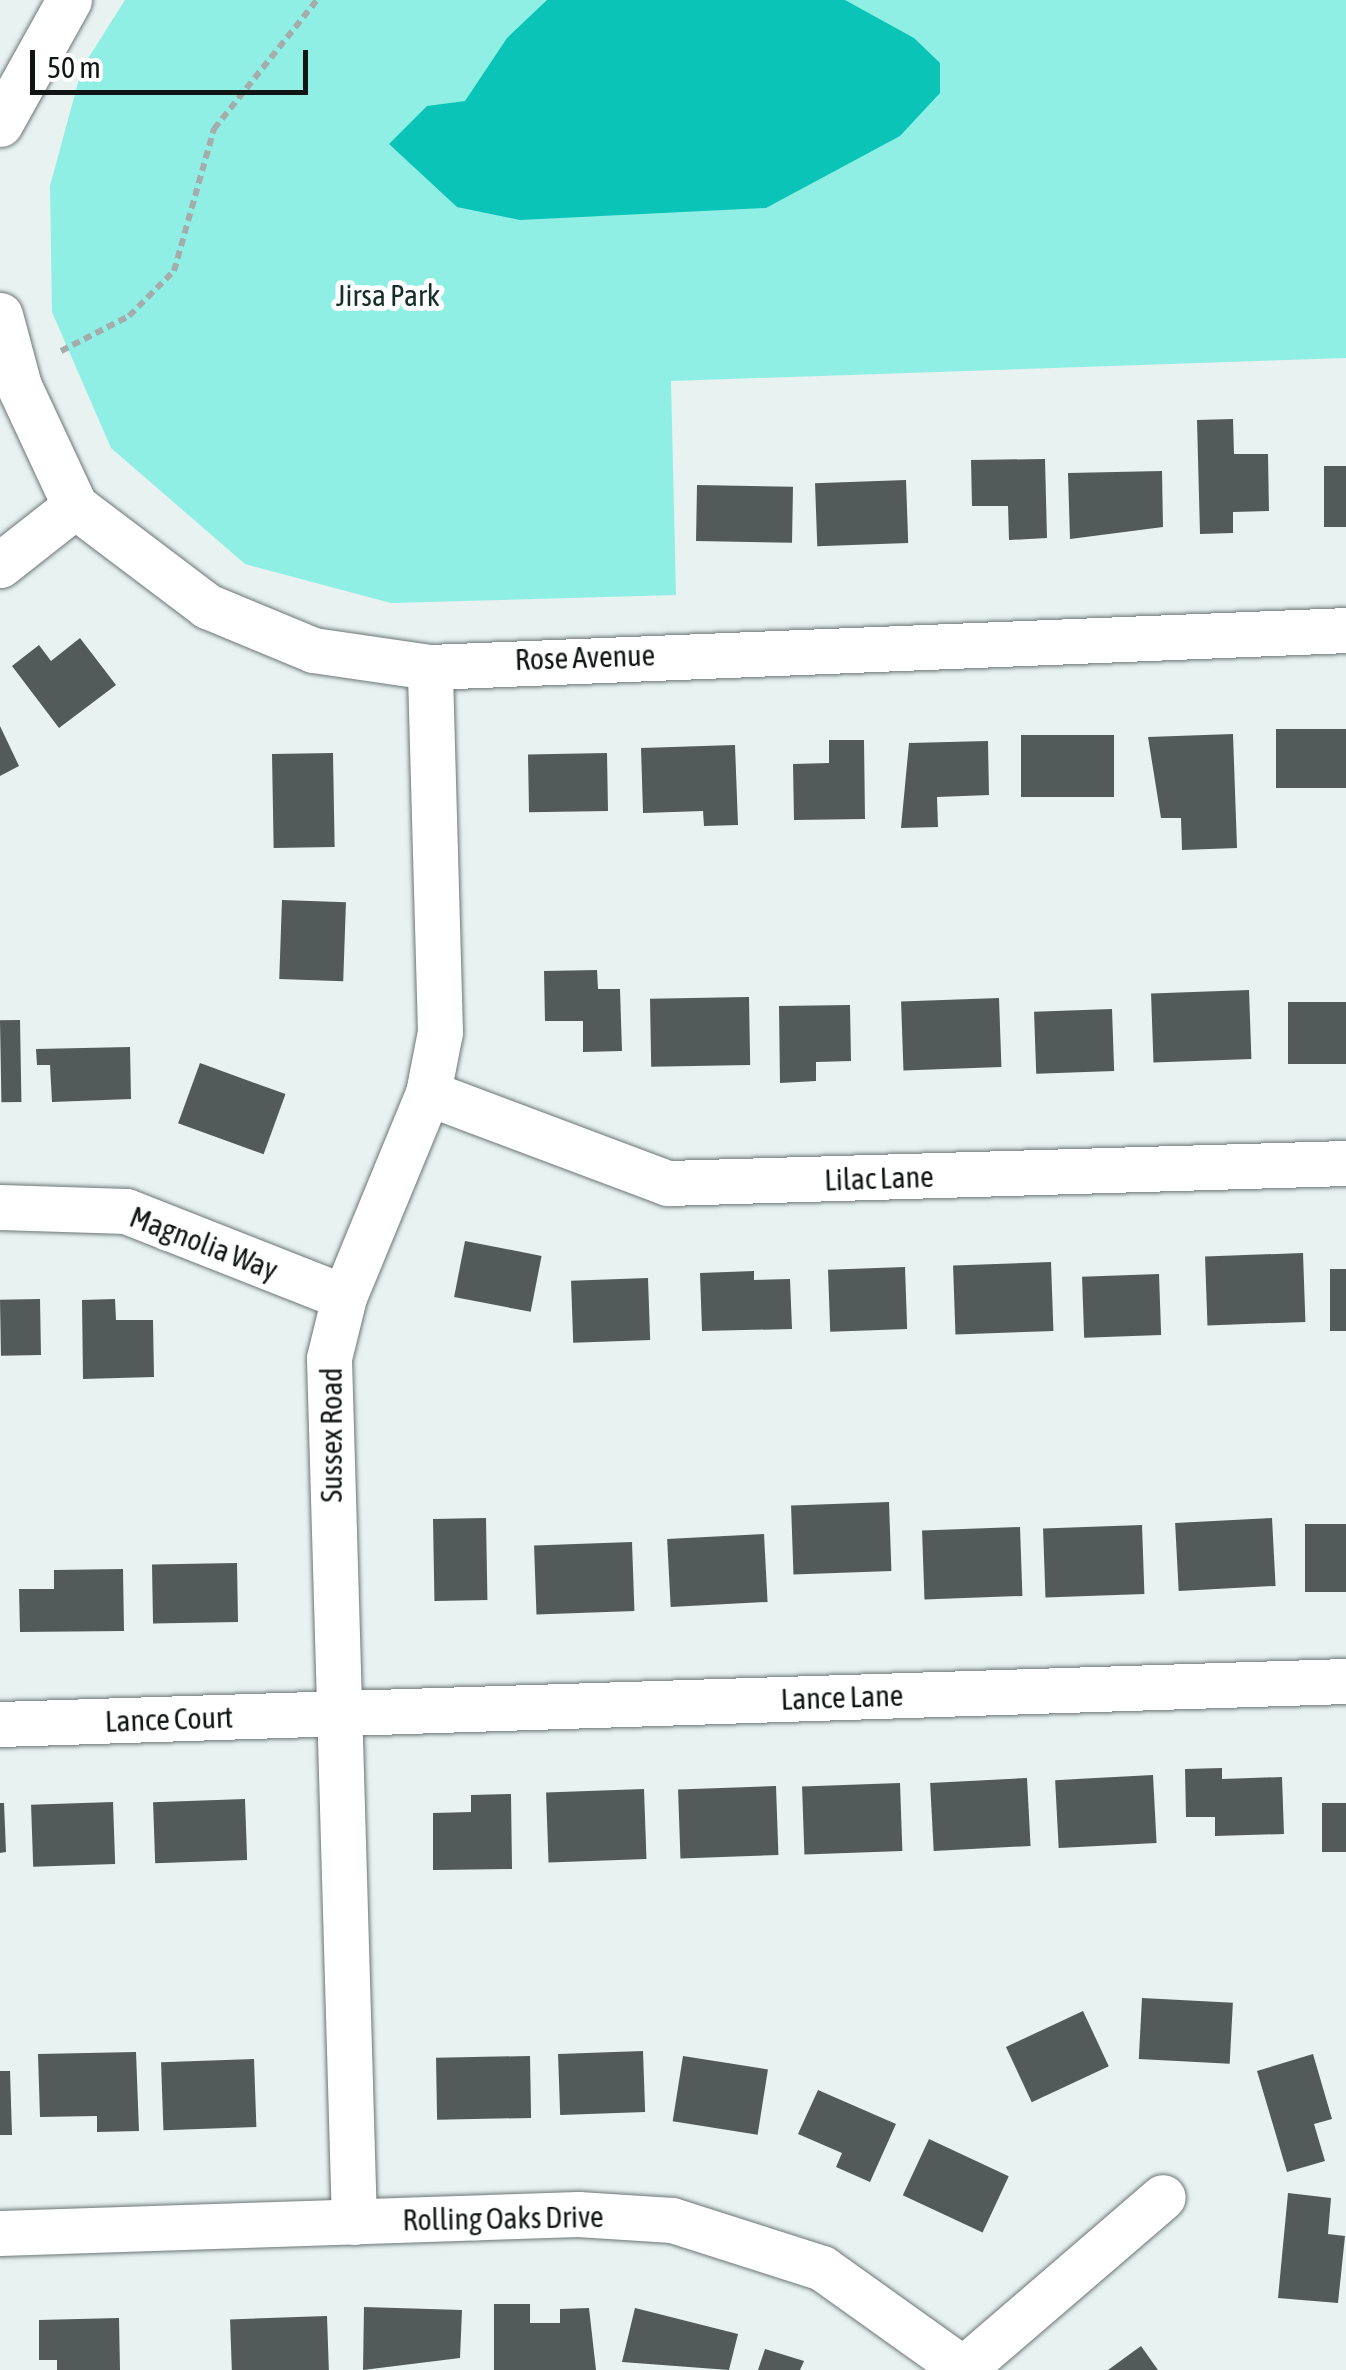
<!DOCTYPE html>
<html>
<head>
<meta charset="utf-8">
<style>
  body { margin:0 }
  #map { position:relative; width:1346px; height:2370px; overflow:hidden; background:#e7f2f1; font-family:"Asap Condensed",sans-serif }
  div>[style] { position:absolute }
  .green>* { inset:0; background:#90efe4 }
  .water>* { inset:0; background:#0ac4b8 }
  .building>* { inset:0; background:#525b5a; transform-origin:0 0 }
  .path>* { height:6px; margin-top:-3px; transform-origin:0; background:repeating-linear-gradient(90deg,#a4adac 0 8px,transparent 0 13px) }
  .roads { filter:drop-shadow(0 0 2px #6c7674) drop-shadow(0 0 2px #6c7674) }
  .minor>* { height:45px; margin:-22.5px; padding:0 22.5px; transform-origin:22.5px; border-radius:22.5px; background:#fff }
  span { translate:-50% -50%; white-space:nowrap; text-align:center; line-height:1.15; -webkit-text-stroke:10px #fff; paint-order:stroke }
  .park-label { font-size:30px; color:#152e2c }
  .street-label { font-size:30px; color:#111514 }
  .scale { position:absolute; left:30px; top:50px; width:278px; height:45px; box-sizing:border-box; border:5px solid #111514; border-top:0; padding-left:12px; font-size:30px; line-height:35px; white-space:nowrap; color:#111514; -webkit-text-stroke:8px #fff; paint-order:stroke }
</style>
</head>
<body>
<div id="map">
  <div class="green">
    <i style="clip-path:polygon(125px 0,1346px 0,1346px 358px,671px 381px,676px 595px,391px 603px,245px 564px,111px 448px,52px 312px,50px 186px,82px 68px)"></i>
  </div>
  <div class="water">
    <i style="clip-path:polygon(547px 0,845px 0,914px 38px,940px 63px,940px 93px,900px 136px,766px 208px,520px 220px,457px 207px,389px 144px,427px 106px,465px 101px,507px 38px)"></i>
  </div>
  <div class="building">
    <i style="clip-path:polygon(1233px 419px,1234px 454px,1268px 454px,1269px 511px,1233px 512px,1233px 533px,1200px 534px,1197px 420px)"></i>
    <i style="clip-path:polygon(1045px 459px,1047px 538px,1009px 540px,1008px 506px,972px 506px,971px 460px)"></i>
    <i style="left:1346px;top:466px;width:61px;height:22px;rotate:90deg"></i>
    <i style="clip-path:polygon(1162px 471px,1163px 527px,1070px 539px,1068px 473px)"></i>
    <i style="left:906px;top:480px;width:63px;height:91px;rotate:88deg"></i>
    <i style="left:697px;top:485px;width:96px;height:56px;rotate:1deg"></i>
    <i style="clip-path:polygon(80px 638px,116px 685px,59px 728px,12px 666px,39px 645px,51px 661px)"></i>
    <i style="clip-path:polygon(0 726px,19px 766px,0 776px)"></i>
    <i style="left:1346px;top:729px;width:59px;height:70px;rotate:90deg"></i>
    <i style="clip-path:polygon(1233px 734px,1237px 848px,1182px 850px,1181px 818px,1161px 818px,1148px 737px)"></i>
    <i style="left:1114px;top:735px;width:62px;height:93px;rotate:90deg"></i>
    <i style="clip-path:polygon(829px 740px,864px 740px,865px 819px,794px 820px,793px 764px,829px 763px)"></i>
    <i style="clip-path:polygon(988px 741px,989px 795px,937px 797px,938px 827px,901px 828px,909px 743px)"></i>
    <i style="clip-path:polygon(735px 745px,738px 825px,704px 826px,703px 811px,643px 813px,641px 748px)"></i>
    <i style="left:333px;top:753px;width:94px;height:61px;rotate:89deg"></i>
    <i style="left:607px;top:753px;width:58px;height:79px;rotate:89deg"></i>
    <i style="left:282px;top:900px;width:64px;height:79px;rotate:2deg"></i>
    <i style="clip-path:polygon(597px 970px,598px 989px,620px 989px,622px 1051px,583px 1052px,583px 1021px,545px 1021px,544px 971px)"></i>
    <i style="left:1249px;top:990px;width:69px;height:98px;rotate:88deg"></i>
    <i style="left:749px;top:997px;width:68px;height:99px;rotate:89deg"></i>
    <i style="left:999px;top:998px;width:69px;height:98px;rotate:88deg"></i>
    <i style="left:1346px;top:1002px;width:62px;height:58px;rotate:90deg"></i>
    <i style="clip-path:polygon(850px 1005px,851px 1061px,816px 1062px,816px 1081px,780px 1083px,779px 1006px)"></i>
    <i style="left:1112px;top:1009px;width:62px;height:78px;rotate:88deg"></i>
    <i style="left:20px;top:1020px;width:82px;height:20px;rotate:89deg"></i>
    <i style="clip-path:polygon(130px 1047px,131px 1099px,52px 1102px,50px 1065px,37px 1065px,36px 1049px)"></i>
    <i style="left:200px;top:1063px;width:91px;height:64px;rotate:20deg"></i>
    <i style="left:465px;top:1241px;width:78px;height:57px;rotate:11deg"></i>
    <i style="left:1303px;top:1253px;width:69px;height:98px;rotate:88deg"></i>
    <i style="left:1051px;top:1262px;width:69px;height:98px;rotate:88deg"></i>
    <i style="left:905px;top:1267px;width:62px;height:77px;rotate:88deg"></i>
    <i style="left:1330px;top:1269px;width:16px;height:62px"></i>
    <i style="clip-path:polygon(754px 1271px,754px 1280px,790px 1279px,792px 1329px,702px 1331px,700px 1273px)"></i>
    <i style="left:1159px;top:1274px;width:61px;height:77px;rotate:88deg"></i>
    <i style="left:648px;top:1278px;width:62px;height:77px;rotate:88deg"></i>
    <i style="left:40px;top:1299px;width:56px;height:40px;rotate:89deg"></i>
    <i style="clip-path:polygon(115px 1299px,116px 1320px,153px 1320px,154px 1377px,83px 1379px,82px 1300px)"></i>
    <i style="left:889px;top:1502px;width:69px;height:98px;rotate:88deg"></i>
    <i style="left:486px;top:1518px;width:82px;height:53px;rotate:89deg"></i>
    <i style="left:1272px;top:1518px;width:68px;height:97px;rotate:87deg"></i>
    <i style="left:1346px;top:1524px;width:68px;height:41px;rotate:90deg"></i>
    <i style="left:1142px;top:1525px;width:69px;height:99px;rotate:88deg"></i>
    <i style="left:1020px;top:1527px;width:69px;height:98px;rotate:88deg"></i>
    <i style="left:764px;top:1534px;width:68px;height:97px;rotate:87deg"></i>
    <i style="left:632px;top:1542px;width:69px;height:98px;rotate:88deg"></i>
    <i style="left:237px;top:1563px;width:59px;height:85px;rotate:89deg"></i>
    <i style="clip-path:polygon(123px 1569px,124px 1631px,20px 1632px,19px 1589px,54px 1589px,54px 1570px)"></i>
    <i style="clip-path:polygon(1222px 1768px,1222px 1779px,1282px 1777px,1284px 1834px,1215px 1836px,1215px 1817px,1186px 1817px,1185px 1769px)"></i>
    <i style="left:1153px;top:1775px;width:68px;height:98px;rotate:87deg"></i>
    <i style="left:1027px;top:1778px;width:68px;height:97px;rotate:87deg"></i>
    <i style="left:900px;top:1783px;width:68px;height:98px;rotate:88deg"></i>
    <i style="left:776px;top:1786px;width:69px;height:98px;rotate:88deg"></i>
    <i style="left:644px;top:1789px;width:70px;height:98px;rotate:88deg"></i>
    <i style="clip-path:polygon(511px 1794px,512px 1869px,433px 1870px,433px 1813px,471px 1812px,471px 1795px)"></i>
    <i style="left:245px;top:1799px;width:61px;height:92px;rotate:88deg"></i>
    <i style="left:113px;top:1802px;width:62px;height:82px;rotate:88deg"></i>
    <i style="clip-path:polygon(0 1803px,4px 1803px,6px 1852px,0 1853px)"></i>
    <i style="left:1322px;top:1803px;width:24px;height:49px"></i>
    <i style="left:1142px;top:1998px;width:91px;height:61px;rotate:3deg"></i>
    <i style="left:1083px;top:2011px;width:61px;height:85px;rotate:65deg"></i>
    <i style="left:643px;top:2051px;width:61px;height:85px;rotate:88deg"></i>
    <i style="clip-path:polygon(136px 2052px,139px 2131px,97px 2132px,97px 2116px,40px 2117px,38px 2054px)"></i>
    <i style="clip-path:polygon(1313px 2054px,1332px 2119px,1314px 2124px,1325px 2161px,1287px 2172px,1257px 2071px)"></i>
    <i style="left:530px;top:2056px;width:62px;height:94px;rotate:89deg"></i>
    <i style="left:683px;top:2056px;width:86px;height:66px;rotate:9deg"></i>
    <i style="left:254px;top:2059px;width:68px;height:93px;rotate:88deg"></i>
    <i style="clip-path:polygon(0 2071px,10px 2071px,12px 2135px,0 2135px)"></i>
    <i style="clip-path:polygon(818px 2090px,896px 2124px,870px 2182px,836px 2167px,842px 2153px,798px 2134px)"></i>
    <i style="left:929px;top:2139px;width:88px;height:62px;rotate:25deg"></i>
    <i style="clip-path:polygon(1288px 2193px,1331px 2198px,1328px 2234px,1345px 2236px,1338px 2303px,1278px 2298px)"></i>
    <i style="clip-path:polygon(494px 2304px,530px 2304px,530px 2323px,560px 2323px,560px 2309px,589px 2308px,596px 2370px,494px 2370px)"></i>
    <i style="clip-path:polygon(364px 2307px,462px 2310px,460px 2358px,363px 2370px)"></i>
    <i style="clip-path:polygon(635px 2308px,738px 2334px,729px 2370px,622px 2362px)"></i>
    <i style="left:327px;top:2316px;width:54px;height:97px;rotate:88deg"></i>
    <i style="clip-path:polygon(119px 2318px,120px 2370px,57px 2370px,57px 2360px,39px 2360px,39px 2320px)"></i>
    <i style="clip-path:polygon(1141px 2346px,1158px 2370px,1108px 2370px)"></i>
    <i style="clip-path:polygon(765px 2349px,804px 2361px,800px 2370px,758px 2370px)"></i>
  </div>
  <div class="path">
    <i style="left:61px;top:351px;width:76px;rotate:-27.2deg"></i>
    <i style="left:129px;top:316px;width:64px;rotate:-45deg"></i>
    <i style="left:174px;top:271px;width:148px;rotate:-74.3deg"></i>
    <i style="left:214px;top:129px;width:165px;rotate:-51.4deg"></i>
  </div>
  <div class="roads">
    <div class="minor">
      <i style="left:0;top:124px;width:142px;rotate:-60.9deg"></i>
      <i style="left:0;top:315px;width:73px;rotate:75deg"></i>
      <i style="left:19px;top:386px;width:132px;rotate:65deg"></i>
      <i style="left:75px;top:506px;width:166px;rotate:37.1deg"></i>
      <i style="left:207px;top:606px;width:115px;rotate:22.5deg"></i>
      <i style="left:313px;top:650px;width:118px;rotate:8.3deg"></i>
      <i style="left:430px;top:667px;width:917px;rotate:-2.31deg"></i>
      <i style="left:0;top:565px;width:95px;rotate:-38.2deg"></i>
      <i style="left:428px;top:1093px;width:256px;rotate:20.6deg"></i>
      <i style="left:668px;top:1183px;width:678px;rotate:-1.69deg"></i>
      <i style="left:0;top:1207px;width:126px;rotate:1.8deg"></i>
      <i style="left:126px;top:1211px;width:234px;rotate:21.5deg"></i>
      <i style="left:0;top:1724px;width:1347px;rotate:-1.83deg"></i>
      <i style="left:354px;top:2222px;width:864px;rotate:-91.66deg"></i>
      <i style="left:329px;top:1358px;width:63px;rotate:-76.2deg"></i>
      <i style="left:344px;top:1297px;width:221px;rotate:-67.6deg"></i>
      <i style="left:428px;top:1093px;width:62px;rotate:-78.9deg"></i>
      <i style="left:440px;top:1032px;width:365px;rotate:-91.6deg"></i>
      <i style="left:0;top:2233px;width:578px;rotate:-1.88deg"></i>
      <i style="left:578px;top:2214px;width:94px;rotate:3.7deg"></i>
      <i style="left:672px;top:2220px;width:157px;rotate:17.7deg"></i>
      <i style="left:822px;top:2268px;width:176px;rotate:35.5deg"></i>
      <i style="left:964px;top:2368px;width:262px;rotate:-40.7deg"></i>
    </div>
  </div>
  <div class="park-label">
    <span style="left:388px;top:295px">Jirsa Park</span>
  </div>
  <div class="street-label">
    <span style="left:585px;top:657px;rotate:-2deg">Rose Avenue</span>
    <span style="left:879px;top:1178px;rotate:-2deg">Lilac Lane</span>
    <span style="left:204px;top:1243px;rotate:21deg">Magnolia Way</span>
    <span style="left:331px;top:1435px;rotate:-90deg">Sussex Road</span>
    <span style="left:842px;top:1697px;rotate:-2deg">Lance Lane</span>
    <span style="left:169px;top:1719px;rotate:-2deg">Lance Court</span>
    <span style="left:503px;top:2218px;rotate:-1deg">Rolling Oaks Drive</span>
  </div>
  <div class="scale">50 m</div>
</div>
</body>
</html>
